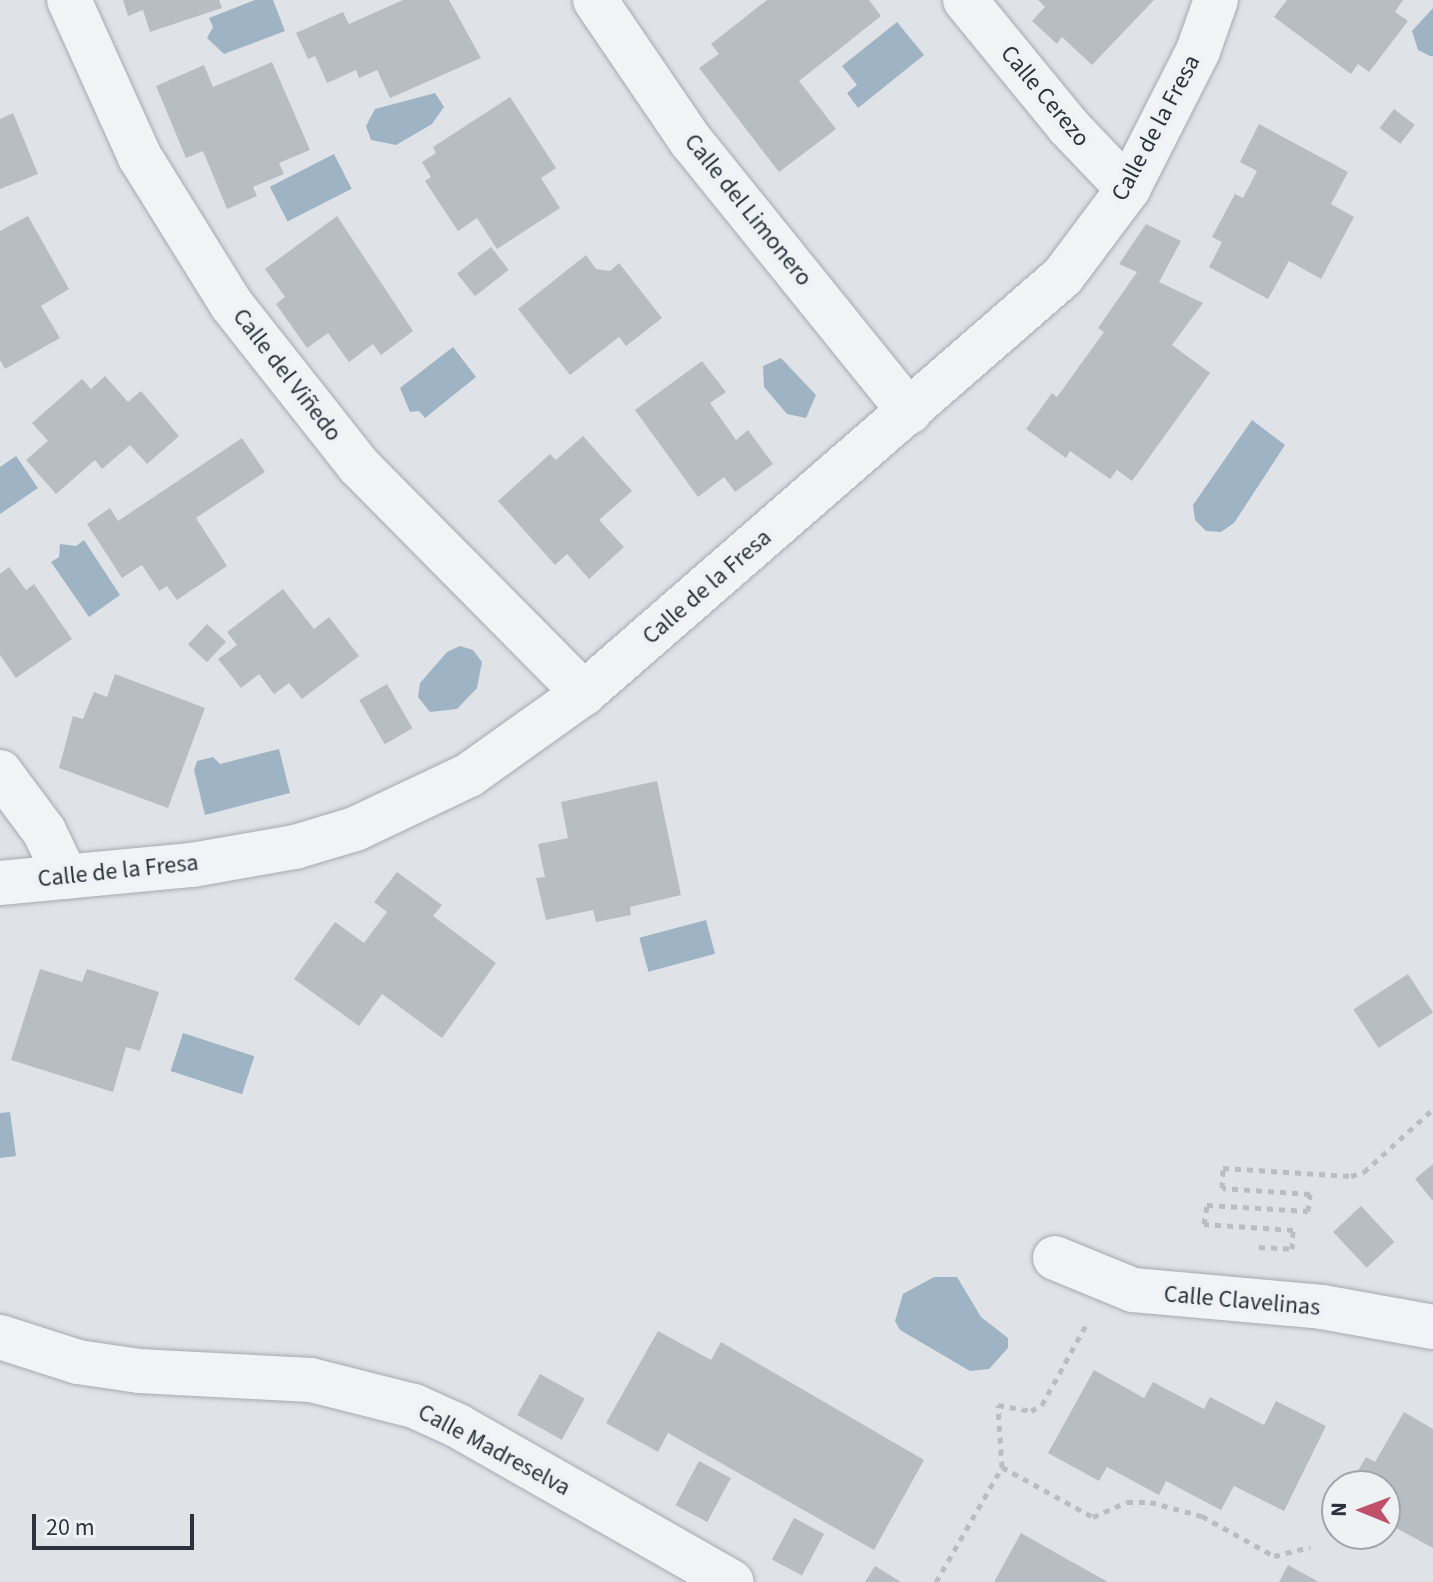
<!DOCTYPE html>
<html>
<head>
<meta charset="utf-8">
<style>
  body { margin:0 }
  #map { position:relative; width:1433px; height:1582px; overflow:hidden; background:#dfe3e7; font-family:"Source Sans 3",sans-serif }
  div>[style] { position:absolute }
  .water>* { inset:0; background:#9eb3c4; transform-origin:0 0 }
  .building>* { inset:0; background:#b7bdc3; transform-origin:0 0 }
  .path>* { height:5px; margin-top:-2.5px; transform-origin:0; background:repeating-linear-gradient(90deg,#babdc2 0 6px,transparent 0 12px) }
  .roads { filter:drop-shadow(0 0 2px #a5aab1) drop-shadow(0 0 2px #a5aab1) }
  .minor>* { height:44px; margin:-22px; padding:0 22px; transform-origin:22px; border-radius:22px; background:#f2f3f6 }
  span { translate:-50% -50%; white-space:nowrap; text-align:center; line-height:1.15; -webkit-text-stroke:8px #eff2f5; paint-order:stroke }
  .street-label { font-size:24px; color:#2a323d }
  .north { position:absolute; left:1321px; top:1470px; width:80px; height:80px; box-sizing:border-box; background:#eff2f5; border:2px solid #a0a5ab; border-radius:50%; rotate:271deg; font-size:22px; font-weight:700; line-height:32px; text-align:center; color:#2a323d }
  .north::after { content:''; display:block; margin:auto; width:28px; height:36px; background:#c0506a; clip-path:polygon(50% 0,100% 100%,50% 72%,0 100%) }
  .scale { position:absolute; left:32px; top:1514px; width:162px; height:36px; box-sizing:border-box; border:4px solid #2a323d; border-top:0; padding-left:10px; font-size:24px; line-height:28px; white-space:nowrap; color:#2a323d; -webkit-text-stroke:6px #eff2f5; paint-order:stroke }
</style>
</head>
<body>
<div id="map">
  <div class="water">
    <i style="clip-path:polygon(255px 0,273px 0,285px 31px,224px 54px,207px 38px,213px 27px,209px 18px)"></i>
    <i style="clip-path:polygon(1433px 8px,1433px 56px,1430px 56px,1418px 50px,1412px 31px)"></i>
    <i style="clip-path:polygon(897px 22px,924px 55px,858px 108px,847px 93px,857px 85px,842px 66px)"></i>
    <i style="clip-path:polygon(435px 93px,444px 107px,432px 124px,396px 145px,371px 140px,366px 126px,375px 109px)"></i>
    <i style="left:334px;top:154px;width:39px;height:72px;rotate:63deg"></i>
    <i style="clip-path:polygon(453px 347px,476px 377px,425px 418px,419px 411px,410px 412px,400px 388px)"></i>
    <i style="clip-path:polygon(781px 358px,816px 395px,806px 418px,787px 414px,764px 387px,763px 366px)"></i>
    <i style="clip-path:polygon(1252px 420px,1285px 445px,1234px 523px,1221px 532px,1206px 531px,1195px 520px,1193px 505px)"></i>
    <i style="clip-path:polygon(16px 456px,38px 488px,0 514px,0 467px)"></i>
    <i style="clip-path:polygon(84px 540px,120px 595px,89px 617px,51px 562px,59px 557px,60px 544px,76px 546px)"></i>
    <i style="clip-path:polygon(460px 646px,473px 650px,482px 662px,477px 688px,457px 709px,430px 712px,418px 697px,420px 683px,447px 652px)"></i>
    <i style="clip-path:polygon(279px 749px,290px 793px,205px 815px,194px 770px,197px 761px,213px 757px,220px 764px)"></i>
    <i style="left:706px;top:920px;width:35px;height:69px;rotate:75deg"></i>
    <i style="left:183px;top:1033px;width:75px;height:40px;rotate:18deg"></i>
    <i style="clip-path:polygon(10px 1112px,16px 1156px,0 1158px,0 1113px)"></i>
    <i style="clip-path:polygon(934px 1277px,957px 1277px,981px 1317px,1008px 1338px,1008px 1348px,989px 1369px,970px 1371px,900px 1330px,895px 1321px,903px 1294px)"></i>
  </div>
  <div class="building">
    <i style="clip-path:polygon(123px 0,219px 0,222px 8px,150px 32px,143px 10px,128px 16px)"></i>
    <i style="clip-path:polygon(403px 0,449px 0,481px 58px,390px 98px,377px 70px,359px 78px,356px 70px,327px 83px,315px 56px,308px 59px,296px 33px,343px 12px,349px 24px)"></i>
    <i style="clip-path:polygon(767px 0,869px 0,881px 16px,799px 81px,836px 129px,779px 172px,699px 68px,719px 54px,711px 44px)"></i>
    <i style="clip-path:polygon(1038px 0,1154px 0,1092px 65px,1062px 37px,1057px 44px,1032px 21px,1045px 7px)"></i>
    <i style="clip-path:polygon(1287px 0,1403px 0,1395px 12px,1408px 21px,1369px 72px,1358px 64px,1351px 74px,1274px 17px)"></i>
    <i style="clip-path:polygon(272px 62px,310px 150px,279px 163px,284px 174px,253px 187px,257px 196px,227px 209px,203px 151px,186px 158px,156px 86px,204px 65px,213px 87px)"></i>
    <i style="clip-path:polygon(510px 97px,556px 168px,541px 178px,560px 208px,497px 249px,477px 218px,458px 231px,425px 181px,431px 177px,422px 162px,436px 153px,433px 147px)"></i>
    <i style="left:1394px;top:109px;width:26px;height:24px;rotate:37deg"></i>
    <i style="clip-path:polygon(13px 113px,38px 174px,0 189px,0 119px)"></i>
    <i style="clip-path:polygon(1259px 124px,1348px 172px,1331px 204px,1354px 217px,1321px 279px,1289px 261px,1268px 299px,1209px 267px,1222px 242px,1212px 237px,1235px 194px,1243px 198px,1257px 171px,1240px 162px)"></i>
    <i style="clip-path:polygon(28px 216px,69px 289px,41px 306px,60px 338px,5px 369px,0 360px,0 231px)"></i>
    <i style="clip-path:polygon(337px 216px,413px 331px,381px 355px,373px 344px,349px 362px,328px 333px,307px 348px,276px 304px,285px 297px,265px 269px)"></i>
    <i style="clip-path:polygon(1146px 224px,1181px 241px,1159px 282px,1203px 303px,1172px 345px,1210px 373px,1132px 481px,1117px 470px,1110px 479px,1070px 451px,1066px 458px,1026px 429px,1052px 393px,1057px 397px,1104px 332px,1098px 328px,1137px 272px,1119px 264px)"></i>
    <i style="left:491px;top:247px;width:29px;height:43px;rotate:52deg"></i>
    <i style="clip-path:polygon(586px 255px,596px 269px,610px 271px,619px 263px,662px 318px,626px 346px,619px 337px,570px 375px,518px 309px)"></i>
    <i style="clip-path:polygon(702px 361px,726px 392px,710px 403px,736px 440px,748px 430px,773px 464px,735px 492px,724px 477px,698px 497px,635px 410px)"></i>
    <i style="clip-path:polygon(105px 376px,128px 402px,141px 391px,179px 436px,147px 464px,130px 445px,102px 469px,95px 460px,56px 494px,26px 460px,48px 441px,32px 423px,82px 379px,91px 389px)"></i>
    <i style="clip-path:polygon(583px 436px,632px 491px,599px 520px,624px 547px,589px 579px,567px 554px,555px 565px,498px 501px,550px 454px,556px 460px)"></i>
    <i style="clip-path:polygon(242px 438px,265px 472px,196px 518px,227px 566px,177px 600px,167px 586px,159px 591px,142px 565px,122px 578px,87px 524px,110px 508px,118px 521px)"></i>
    <i style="clip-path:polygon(9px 567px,26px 590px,34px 584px,72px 639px,16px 678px,0 655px,0 574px)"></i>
    <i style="clip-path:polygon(283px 589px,314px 629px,329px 617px,359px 656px,302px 699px,289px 683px,274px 694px,259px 674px,241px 688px,218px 659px,237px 645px,227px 632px)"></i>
    <i style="left:207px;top:624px;width:26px;height:28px;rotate:43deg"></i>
    <i style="clip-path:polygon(115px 674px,205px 708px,168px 808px,59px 768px,73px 716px,83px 719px,94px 692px,107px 697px)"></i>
    <i style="left:387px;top:684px;width:51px;height:32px;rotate:60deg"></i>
    <i style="clip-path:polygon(657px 781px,681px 895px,630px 907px,631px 915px,596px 922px,593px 910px,546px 920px,536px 878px,545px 877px,538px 844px,568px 838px,561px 802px)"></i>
    <i style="clip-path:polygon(397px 872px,442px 905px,433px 916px,496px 963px,442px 1038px,382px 994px,359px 1026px,294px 979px,335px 922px,364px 943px,387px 912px,374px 902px)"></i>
    <i style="clip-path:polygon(40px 969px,82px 982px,87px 969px,159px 992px,140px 1051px,126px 1047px,113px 1092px,11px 1060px)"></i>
    <i style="left:1408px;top:974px;width:46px;height:65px;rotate:57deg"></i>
    <i style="clip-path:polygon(1433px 1164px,1433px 1201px,1415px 1179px)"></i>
    <i style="left:1361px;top:1206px;width:49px;height:38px;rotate:47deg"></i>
    <i style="clip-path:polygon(658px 1331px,711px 1360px,721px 1342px,924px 1460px,874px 1550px,668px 1433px,658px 1452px,606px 1423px)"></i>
    <i style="clip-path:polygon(1094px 1370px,1144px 1398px,1153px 1382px,1204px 1409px,1210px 1397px,1264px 1425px,1276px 1401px,1326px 1426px,1284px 1511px,1234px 1486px,1221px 1510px,1166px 1481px,1159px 1495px,1107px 1467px,1099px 1481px,1048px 1453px)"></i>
    <i style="left:540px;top:1374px;width:51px;height:47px;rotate:29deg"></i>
    <i style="clip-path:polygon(1404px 1412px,1433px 1429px,1433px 1548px,1385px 1522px,1385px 1486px,1349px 1486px,1366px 1457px,1375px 1462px)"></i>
    <i style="left:699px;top:1461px;width:36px;height:50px;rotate:28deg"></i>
    <i style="left:794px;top:1518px;width:34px;height:47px;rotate:28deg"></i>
    <i style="clip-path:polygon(1021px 1533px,1065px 1558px,1108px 1582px,994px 1582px)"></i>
    <i style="clip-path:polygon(1288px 1565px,1319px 1582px,1279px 1582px)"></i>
    <i style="clip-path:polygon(875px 1566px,901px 1582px,865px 1582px)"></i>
  </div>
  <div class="path">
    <i style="left:1259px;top:1247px;width:33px;rotate:3deg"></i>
    <i style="left:1292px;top:1249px;width:19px;rotate:-87deg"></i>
    <i style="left:1293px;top:1230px;width:89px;rotate:-176.1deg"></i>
    <i style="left:1204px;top:1224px;width:19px;rotate:-81deg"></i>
    <i style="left:1207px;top:1205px;width:101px;rotate:3.4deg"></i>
    <i style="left:1308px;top:1211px;width:17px;rotate:-83deg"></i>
    <i style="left:1310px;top:1194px;width:88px;rotate:-176.1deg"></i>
    <i style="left:1222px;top:1188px;width:20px;rotate:-87deg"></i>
    <i style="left:1223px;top:1168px;width:128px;rotate:3.6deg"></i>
    <i style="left:1351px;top:1176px;width:14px;rotate:-17deg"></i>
    <i style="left:1364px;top:1172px;width:93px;rotate:-42.4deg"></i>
    <i style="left:1002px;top:1467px;width:62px;rotate:-93.7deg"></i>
    <i style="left:998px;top:1405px;width:34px;rotate:10deg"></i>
    <i style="left:1031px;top:1411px;width:13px;rotate:-29deg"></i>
    <i style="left:1042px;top:1405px;width:94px;rotate:-61.2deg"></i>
    <i style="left:936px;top:1582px;width:133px;rotate:-60.1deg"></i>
    <i style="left:1002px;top:1467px;width:104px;rotate:28.8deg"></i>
    <i style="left:1093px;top:1517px;width:37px;rotate:-24deg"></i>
    <i style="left:1127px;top:1502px;width:23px"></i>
    <i style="left:1150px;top:1502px;width:54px;rotate:15.1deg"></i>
    <i style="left:1202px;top:1516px;width:82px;rotate:29.1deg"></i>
    <i style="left:1274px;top:1556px;width:37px;rotate:-14deg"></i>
  </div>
  <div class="roads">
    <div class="minor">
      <i style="left:69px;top:0;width:172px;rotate:65.7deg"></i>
      <i style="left:140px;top:157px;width:173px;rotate:58.2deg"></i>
      <i style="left:231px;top:304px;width:206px;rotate:51.7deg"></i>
      <i style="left:359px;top:466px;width:320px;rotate:45.3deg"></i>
      <i style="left:595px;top:0;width:171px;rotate:55.8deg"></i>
      <i style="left:691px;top:141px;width:348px;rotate:51.1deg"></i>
      <i style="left:965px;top:0;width:163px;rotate:50.7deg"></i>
      <i style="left:1068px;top:126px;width:87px;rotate:46.4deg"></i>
      <i style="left:0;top:772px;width:74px;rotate:53.3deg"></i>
      <i style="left:44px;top:831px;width:51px;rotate:64.4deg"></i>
      <i style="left:0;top:883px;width:193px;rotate:-5.4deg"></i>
      <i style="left:192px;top:865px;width:105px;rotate:-9.9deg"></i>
      <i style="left:295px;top:847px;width:63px;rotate:-16.7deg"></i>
      <i style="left:355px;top:829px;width:126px;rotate:-25.3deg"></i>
      <i style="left:469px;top:775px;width:141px;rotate:-35.5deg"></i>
      <i style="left:584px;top:693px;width:635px;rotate:-41.04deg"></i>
      <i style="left:1063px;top:276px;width:109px;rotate:-53.2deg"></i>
      <i style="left:1128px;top:189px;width:155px;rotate:-63.1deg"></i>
      <i style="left:1198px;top:51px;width:54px;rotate:-70.6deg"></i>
      <i style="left:1055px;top:1258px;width:84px;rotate:22.3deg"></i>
      <i style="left:1133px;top:1290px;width:190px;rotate:5.1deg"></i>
      <i style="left:1322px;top:1307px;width:113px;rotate:10.2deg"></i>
      <i style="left:0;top:1337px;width:82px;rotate:17.8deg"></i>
      <i style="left:78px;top:1362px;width:62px;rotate:8.4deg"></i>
      <i style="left:139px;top:1371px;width:172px;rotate:3deg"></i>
      <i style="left:311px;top:1380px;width:106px;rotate:14.2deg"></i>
      <i style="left:414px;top:1406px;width:48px;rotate:24.4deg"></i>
      <i style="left:458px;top:1426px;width:315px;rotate:29.7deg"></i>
    </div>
  </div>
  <div class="street-label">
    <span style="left:1045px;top:96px;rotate:50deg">Calle Cerezo</span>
    <span style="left:1156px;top:128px;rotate:-62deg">Calle de la Fresa</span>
    <span style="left:748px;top:210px;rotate:51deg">Calle del Limonero</span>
    <span style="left:287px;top:375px;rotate:52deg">Calle del Viñedo</span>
    <span style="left:707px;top:587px;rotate:-41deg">Calle de la Fresa</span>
    <span style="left:118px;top:871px;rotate:-6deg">Calle de la Fresa</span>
    <span style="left:1242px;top:1301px;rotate:5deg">Calle Clavelinas</span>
    <span style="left:494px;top:1450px;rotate:28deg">Calle Madreselva</span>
  </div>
  <div class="north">N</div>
  <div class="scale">20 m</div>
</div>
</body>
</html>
